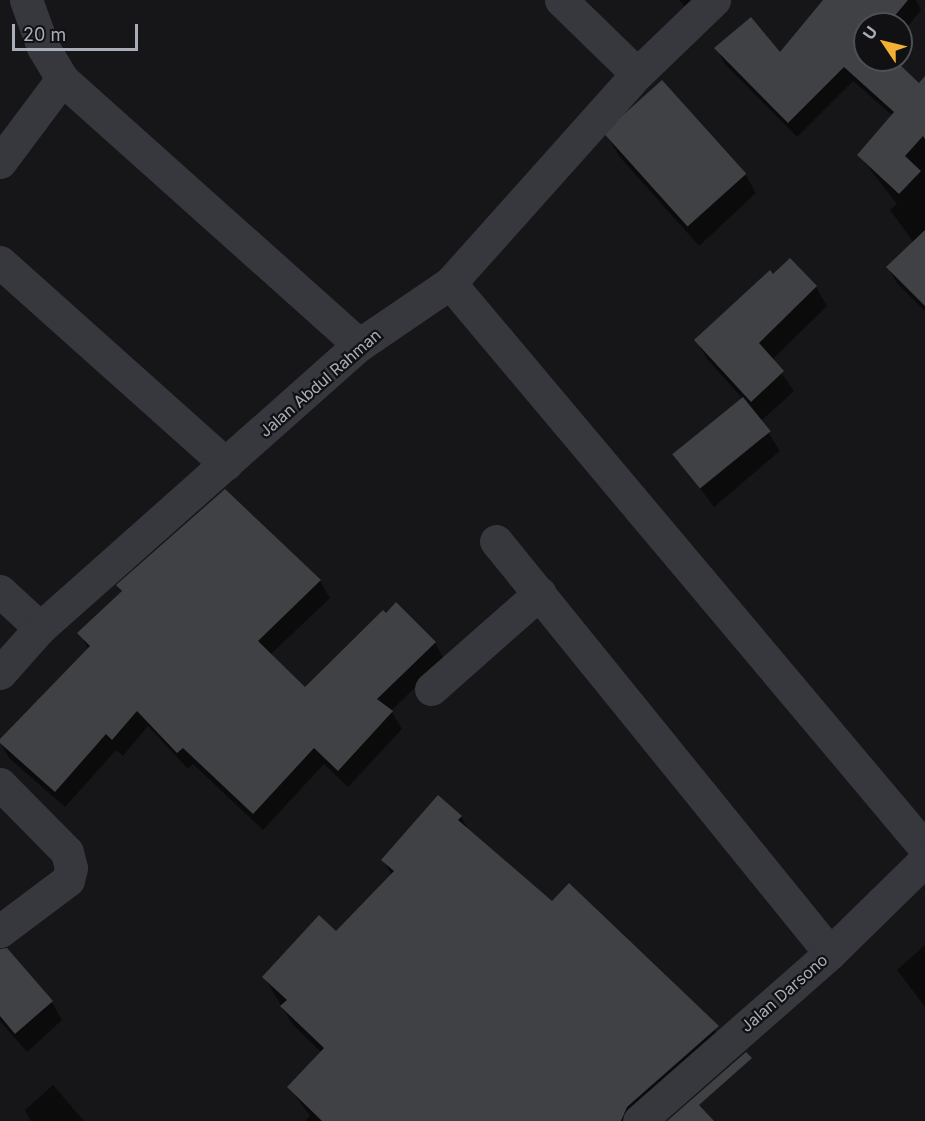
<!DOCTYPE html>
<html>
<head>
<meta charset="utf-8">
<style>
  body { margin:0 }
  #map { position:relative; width:925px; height:1121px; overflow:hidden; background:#161618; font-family:Inter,sans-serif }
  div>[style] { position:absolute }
  .shadow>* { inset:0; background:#0007 }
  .building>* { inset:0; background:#404145; transform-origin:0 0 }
  .minor>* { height:33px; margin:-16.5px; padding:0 16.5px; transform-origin:16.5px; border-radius:16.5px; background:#37383d }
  span { translate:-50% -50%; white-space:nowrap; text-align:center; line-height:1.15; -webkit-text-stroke:4.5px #111113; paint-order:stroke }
  .street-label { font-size:16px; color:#a8adb8 }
  .north { position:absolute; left:853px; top:12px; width:60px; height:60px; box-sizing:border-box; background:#111113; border:2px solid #4d4f55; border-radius:50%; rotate:305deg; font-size:16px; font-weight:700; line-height:24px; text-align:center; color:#a8adb8 }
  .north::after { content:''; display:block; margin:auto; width:21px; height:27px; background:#f2b134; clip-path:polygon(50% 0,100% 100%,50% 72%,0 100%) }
  .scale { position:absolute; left:12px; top:24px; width:126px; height:27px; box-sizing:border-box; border:3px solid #a8adb8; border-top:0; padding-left:8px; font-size:18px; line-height:21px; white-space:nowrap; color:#a8adb8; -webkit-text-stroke:4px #111113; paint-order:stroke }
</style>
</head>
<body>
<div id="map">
  <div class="shadow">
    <i style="clip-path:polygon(679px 0,708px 0,692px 15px)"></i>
    <i style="clip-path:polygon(825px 0,916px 0,921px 10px,901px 35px,901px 24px,865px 24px,865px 60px,893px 60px,925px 90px,925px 311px,897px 283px,888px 268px,914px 243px,890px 210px,897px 204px,859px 155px,893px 116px,853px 81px,797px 137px,725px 64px,716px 48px,780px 54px)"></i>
    <i style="clip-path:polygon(608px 137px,745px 174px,756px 193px,699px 246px,619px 156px)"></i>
    <i style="clip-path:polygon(773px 276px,816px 287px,827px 306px,772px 360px,794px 391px,761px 421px,780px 451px,714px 507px,675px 455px,743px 399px,707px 359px,696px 340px)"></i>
    <i style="clip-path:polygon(225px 491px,320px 581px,330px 598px,270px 655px,305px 689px,435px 643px,444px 659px,391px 711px,402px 729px,348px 787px,324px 764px,263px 830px,193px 764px,188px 769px,148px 726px,123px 756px,116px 750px,65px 807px,9px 758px,0 741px,89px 650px,79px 633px,122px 593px,118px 586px)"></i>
    <i style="clip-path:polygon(461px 817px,470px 832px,552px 903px,707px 1017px,718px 1036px,632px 1121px,305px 1121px,310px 1116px,289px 1087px,322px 1053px,293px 1025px,264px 977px,336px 934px,392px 876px,383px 860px)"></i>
    <i style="clip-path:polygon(925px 945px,925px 1007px,897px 970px)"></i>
    <i style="clip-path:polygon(0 969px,51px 1001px,62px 1020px,27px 1052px,0 1021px)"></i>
    <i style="clip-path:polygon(53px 1085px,84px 1121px,31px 1121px,25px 1110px)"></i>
  </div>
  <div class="building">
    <i style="clip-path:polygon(823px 0,908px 0,888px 24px,865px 24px,865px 60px,895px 60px,919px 83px,925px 76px,925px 139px,923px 136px,905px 156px,921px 171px,899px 194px,857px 155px,894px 112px,844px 67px,788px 123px,714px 48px,751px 17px,780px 52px)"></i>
    <i style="left:662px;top:80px;width:126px;height:79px;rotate:48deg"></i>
    <i style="clip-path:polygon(925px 230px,925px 306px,886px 267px)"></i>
    <i style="clip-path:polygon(790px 258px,817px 286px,759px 343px,784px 371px,751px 402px,694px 340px,770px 270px,773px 274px)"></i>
    <i style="left:743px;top:397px;width:44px;height:91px;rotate:51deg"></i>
    <i style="clip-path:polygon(225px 489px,321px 580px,258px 641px,305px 687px,383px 610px,386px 613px,396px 602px,436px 642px,377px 699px,393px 711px,338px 771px,314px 748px,253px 814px,183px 748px,177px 753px,137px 711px,112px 740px,106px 734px,55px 792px,0 743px,0 739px,90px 646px,77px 633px,122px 591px,116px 585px)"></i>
    <i style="clip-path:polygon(438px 795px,462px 816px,458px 820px,552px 901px,569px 883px,719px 1026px,627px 1107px,621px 1121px,322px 1121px,287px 1087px,324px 1048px,280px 1006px,287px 1000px,262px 977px,319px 915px,336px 931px,394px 871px,381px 860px)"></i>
    <i style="clip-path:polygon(7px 948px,53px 1001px,15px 1034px,0 1016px,0 949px)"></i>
    <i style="clip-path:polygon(746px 1052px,752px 1058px,699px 1105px,714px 1121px,667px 1121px)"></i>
  </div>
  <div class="minor">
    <i style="left:26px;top:0;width:50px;rotate:70.1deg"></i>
    <i style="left:43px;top:47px;width:37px;rotate:59deg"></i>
    <i style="left:62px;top:79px;width:399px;rotate:41.8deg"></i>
    <i style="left:561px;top:0;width:106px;rotate:44.2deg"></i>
    <i style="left:0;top:162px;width:104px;rotate:-53.2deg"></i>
    <i style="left:0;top:262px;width:303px;rotate:41.8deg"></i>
    <i style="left:450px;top:283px;width:738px;rotate:49.95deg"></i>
    <i style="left:496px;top:541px;width:530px;rotate:50.97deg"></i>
    <i style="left:0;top:591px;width:54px;rotate:42.8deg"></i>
    <i style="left:0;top:673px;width:60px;rotate:-48.4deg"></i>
    <i style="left:40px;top:628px;width:426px;rotate:-41.6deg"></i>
    <i style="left:359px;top:345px;width:110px;rotate:-34.3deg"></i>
    <i style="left:450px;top:283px;width:280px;rotate:-48.2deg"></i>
    <i style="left:637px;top:74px;width:107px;rotate:-43.9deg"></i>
    <i style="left:431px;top:689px;width:145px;rotate:-41.4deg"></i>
    <i style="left:0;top:784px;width:95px;rotate:45.4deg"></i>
    <i style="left:67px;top:852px;width:16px;rotate:76deg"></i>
    <i style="left:71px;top:868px;width:12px;rotate:104deg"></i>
    <i style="left:68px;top:880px;width:85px;rotate:143.1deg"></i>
    <i style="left:639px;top:1121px;width:254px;rotate:-41.3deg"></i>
    <i style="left:830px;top:953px;width:133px;rotate:-44.4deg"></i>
  </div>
  <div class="street-label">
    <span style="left:320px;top:383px;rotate:-41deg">Jalan Abdul Rahman</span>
    <span style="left:784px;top:993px;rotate:-41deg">Jalan Darsono</span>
  </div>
  <div class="north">U</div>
  <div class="scale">20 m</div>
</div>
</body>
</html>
